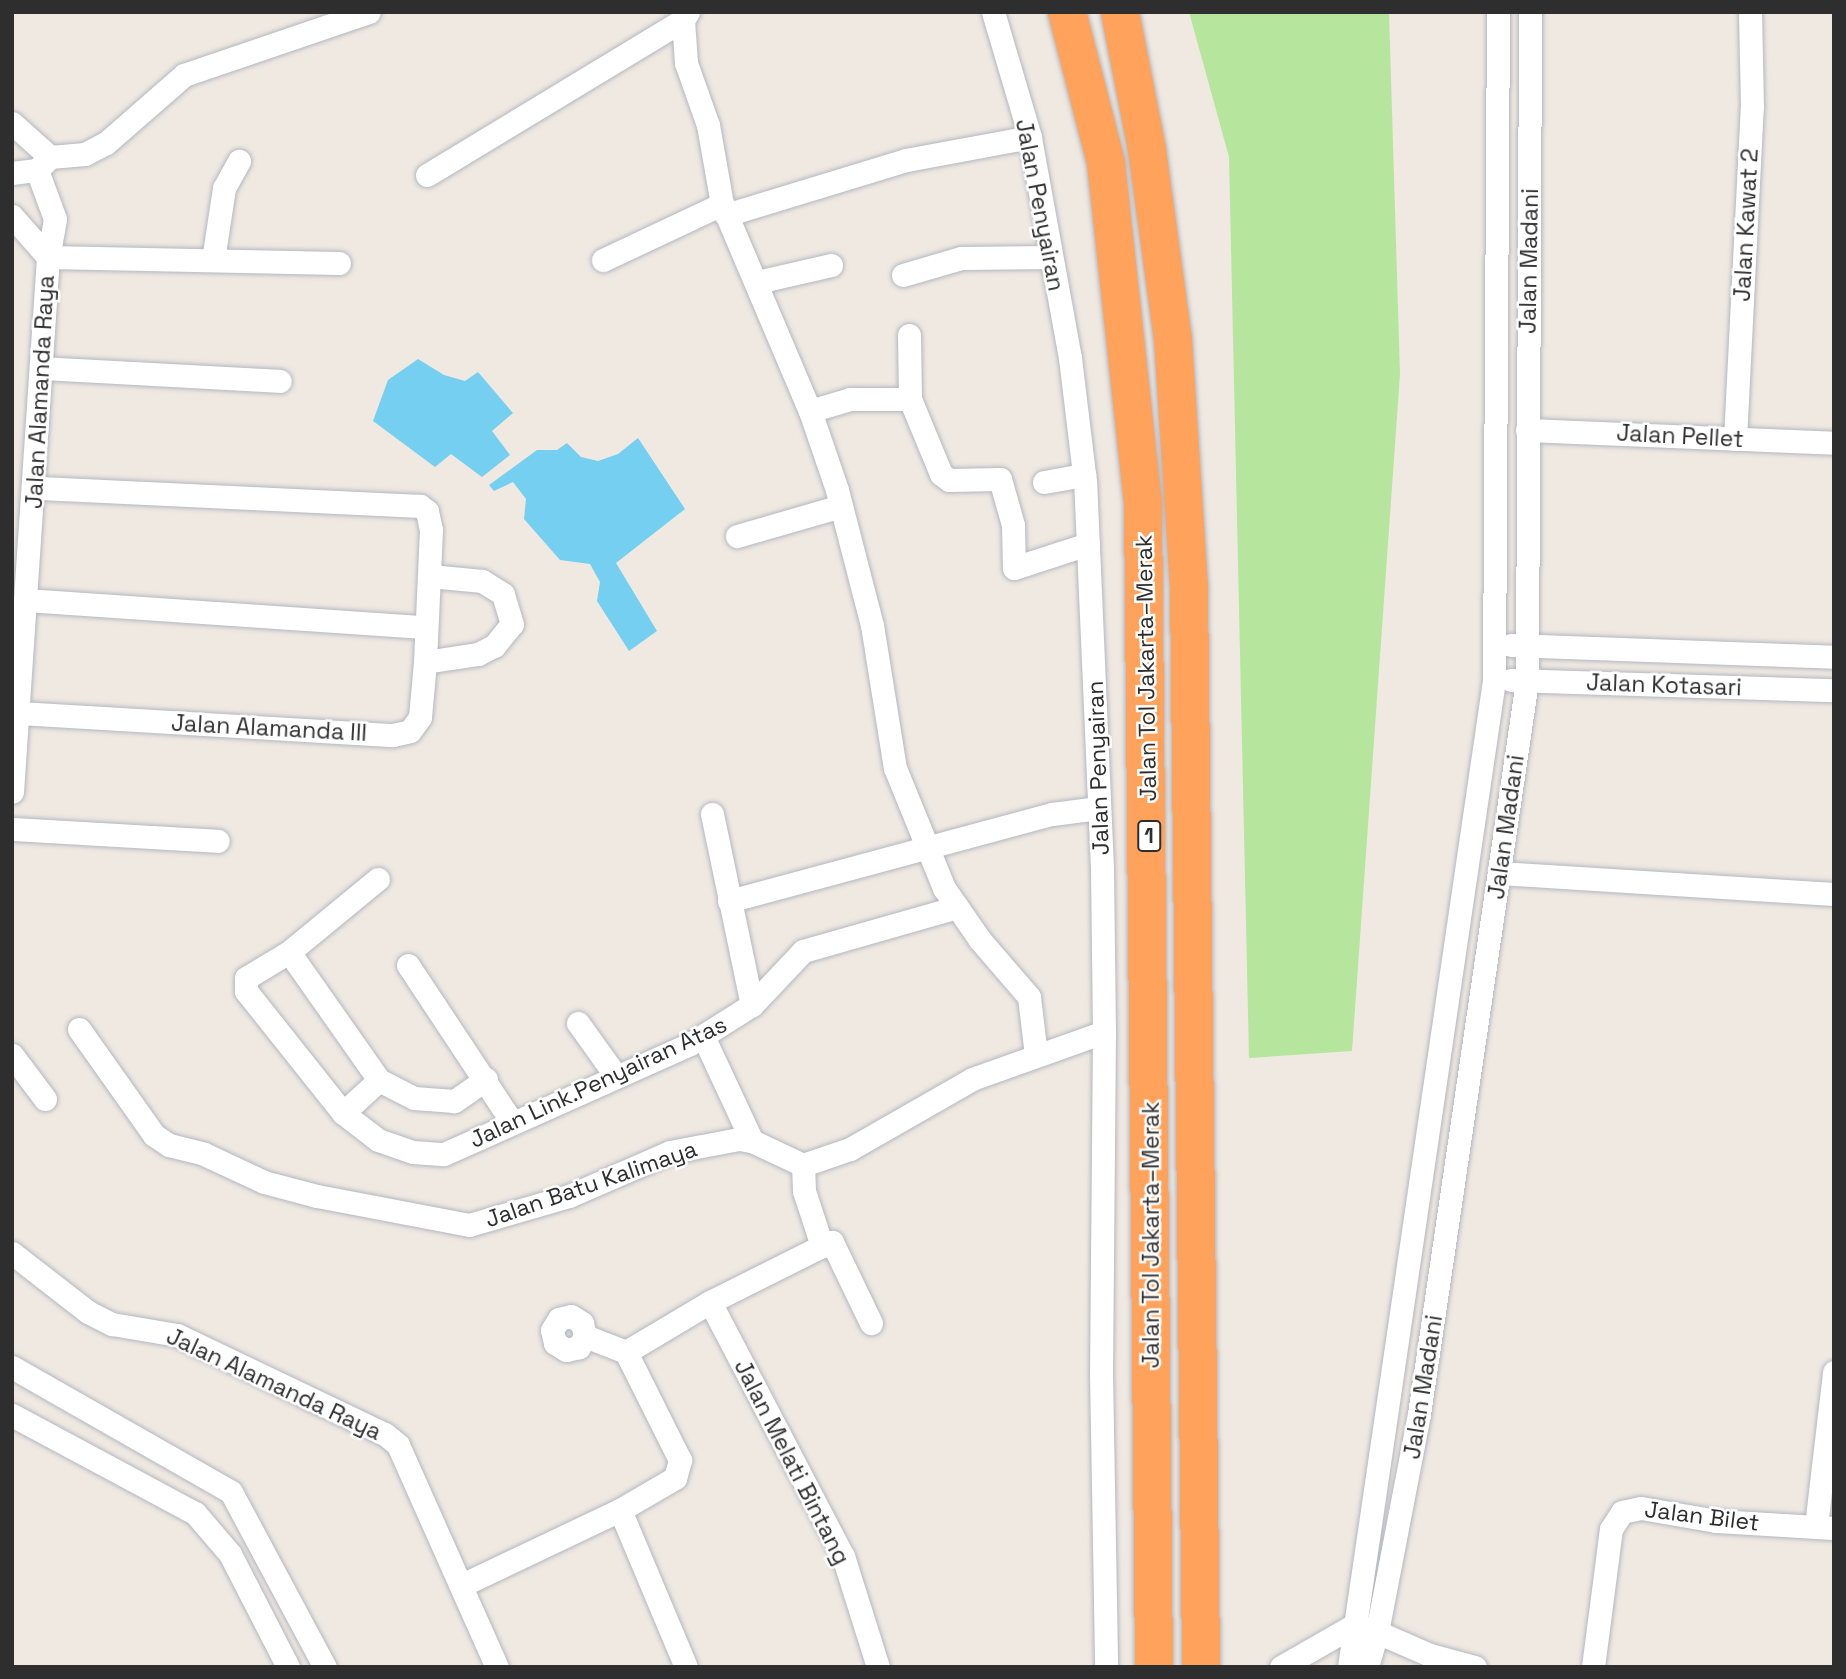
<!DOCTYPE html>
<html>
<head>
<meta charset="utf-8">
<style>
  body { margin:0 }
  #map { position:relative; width:1846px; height:1679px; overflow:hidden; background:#efe9e1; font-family:"Space Grotesk",sans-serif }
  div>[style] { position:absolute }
  .green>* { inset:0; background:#b6e59e }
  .water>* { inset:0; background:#75cff0 }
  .roads { filter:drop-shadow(0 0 2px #b4b7c1) drop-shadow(0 0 2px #b4b7c1) }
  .street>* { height:23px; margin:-11.5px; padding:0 11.5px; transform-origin:11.5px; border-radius:11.5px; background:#fff }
  .highway>* { height:38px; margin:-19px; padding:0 19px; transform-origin:19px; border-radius:19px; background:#ffa35c }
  span { translate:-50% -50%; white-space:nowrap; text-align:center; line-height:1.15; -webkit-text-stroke:5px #fff; paint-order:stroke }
  .shield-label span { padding:2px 5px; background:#fff; border:2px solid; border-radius:5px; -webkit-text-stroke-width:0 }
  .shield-label { font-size:21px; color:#2e2e2e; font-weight:700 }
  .street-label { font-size:23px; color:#2e2e2e }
  .frame { position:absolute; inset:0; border:14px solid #2e2e2e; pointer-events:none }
</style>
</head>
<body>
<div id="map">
  <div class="green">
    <i style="clip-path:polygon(1189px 12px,1389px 12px,1400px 374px,1352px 1051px,1249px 1058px,1229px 157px)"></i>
  </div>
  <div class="water">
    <i style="clip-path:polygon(418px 359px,444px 375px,465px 381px,478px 372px,513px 413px,492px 431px,510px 455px,482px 477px,451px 454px,435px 467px,373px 421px,388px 380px)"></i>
    <i style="clip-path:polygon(638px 438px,685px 509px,616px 563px,657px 631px,629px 651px,597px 601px,600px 582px,590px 564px,560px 560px,524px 519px,526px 499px,513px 482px,494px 491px,489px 485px,537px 450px,557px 450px,567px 443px,581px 457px,598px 461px,618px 454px)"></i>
  </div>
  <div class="roads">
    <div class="street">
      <i style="left:688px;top:12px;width:9px;rotate:122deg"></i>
      <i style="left:683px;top:20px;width:43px;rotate:86deg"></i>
      <i style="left:686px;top:63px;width:66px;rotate:70.5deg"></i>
      <i style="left:708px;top:125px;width:80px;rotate:80deg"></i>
      <i style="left:722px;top:204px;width:225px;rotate:67deg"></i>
      <i style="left:810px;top:411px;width:83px;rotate:71.1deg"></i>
      <i style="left:837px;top:490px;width:139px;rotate:75.5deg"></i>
      <i style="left:872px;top:625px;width:145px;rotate:80.9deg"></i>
      <i style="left:895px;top:768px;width:130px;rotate:67.8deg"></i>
      <i style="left:944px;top:888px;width:63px;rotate:55.3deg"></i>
      <i style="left:980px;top:940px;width:75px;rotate:49.3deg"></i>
      <i style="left:1029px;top:997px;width:58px;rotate:83.1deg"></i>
      <i style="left:12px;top:123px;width:51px;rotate:41.8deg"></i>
      <i style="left:37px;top:170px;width:52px;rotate:69.8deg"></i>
      <i style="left:55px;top:219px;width:39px;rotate:100deg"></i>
      <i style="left:48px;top:257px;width:291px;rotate:1.2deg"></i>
      <i style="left:12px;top:173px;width:25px;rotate:-7deg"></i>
      <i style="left:37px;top:170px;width:18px;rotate:-45deg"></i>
      <i style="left:50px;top:157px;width:35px;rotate:-5deg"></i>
      <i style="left:85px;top:154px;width:24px;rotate:-28deg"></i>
      <i style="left:106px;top:143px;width:103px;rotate:-41.1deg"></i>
      <i style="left:184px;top:75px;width:195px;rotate:-18.8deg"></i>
      <i style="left:427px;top:175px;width:299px;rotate:-31.2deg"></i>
      <i style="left:726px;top:215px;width:188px;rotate:-17deg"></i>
      <i style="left:906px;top:160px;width:126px;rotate:-10.5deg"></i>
      <i style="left:12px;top:216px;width:55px;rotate:48.7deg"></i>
      <i style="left:48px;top:257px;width:536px;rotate:93.85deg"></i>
      <i style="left:213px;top:260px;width:73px;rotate:-81.3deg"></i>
      <i style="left:224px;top:188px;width:31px;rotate:-61deg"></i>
      <i style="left:603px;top:260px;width:132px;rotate:-25.2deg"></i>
      <i style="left:903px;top:275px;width:60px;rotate:-16.3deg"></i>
      <i style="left:961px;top:258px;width:90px;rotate:-0.6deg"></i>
      <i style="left:757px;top:282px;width:76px;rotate:-12.9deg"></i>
      <i style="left:909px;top:335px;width:64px;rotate:89.1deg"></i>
      <i style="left:910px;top:399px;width:81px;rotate:67.5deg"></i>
      <i style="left:941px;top:474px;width:10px;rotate:37deg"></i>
      <i style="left:949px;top:480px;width:51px;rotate:-1.1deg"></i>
      <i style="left:1000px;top:479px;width:48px;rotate:74.2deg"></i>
      <i style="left:1013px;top:525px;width:43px;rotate:88.7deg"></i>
      <i style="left:1014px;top:568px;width:78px;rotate:-18deg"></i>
      <i style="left:41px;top:368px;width:239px;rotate:3.1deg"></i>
      <i style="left:810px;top:411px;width:42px;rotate:-16.7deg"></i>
      <i style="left:850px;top:399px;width:60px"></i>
      <i style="left:1527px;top:430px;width:307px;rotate:2.4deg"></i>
      <i style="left:1735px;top:439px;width:332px;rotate:-87.1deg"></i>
      <i style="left:1752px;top:107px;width:95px;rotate:-91.2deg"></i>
      <i style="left:1044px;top:482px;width:41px;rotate:-9.9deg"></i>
      <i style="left:737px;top:536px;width:108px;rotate:-16.1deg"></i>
      <i style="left:26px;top:600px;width:398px;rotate:3.9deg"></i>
      <i style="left:1511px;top:645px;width:323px;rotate:2.1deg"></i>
      <i style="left:425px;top:662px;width:54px;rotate:-8.6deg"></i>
      <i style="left:478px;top:654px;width:18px;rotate:-27deg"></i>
      <i style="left:494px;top:646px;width:28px;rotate:-51deg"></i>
      <i style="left:512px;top:624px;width:31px;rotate:-107deg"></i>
      <i style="left:503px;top:594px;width:25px;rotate:-148deg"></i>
      <i style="left:482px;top:581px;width:52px;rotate:-174.5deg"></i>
      <i style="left:1511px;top:680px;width:323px;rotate:1.8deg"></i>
      <i style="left:19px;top:713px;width:375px;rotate:3.4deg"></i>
      <i style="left:393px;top:735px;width:17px;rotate:-13deg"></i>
      <i style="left:410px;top:731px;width:17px;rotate:-54deg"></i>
      <i style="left:420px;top:717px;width:55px;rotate:-84.8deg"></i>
      <i style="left:425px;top:662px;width:132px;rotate:-87.4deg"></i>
      <i style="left:431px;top:530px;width:19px;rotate:-102deg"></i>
      <i style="left:427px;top:511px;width:9px;rotate:-144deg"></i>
      <i style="left:420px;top:506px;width:385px;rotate:-177.3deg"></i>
      <i style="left:712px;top:814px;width:195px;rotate:78.2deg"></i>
      <i style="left:12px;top:829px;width:206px;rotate:3.3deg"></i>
      <i style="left:1499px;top:873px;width:336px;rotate:3.6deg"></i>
      <i style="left:729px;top:901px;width:335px;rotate:-15.1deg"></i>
      <i style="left:1052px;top:814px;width:47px;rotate:-7.3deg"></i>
      <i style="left:289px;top:952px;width:115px;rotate:-39.4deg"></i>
      <i style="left:408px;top:965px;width:188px;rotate:56.5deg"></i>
      <i style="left:578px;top:1023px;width:65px;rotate:54.4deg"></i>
      <i style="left:79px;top:1029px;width:130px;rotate:54.7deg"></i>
      <i style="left:154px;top:1135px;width:18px;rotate:34deg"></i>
      <i style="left:169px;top:1145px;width:36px;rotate:14deg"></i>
      <i style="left:204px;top:1154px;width:66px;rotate:25deg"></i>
      <i style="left:264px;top:1182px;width:55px;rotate:14.8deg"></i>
      <i style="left:317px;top:1196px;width:155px;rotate:10.8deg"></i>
      <i style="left:469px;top:1225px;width:104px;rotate:-16.2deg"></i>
      <i style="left:569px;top:1196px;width:110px;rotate:-23.5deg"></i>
      <i style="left:670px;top:1152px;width:70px;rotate:-10.7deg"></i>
      <i style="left:739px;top:1139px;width:13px;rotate:9deg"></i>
      <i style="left:1104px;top:1032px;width:340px;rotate:90.5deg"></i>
      <i style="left:1101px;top:1372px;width:295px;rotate:89deg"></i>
      <i style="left:703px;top:1036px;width:116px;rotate:65deg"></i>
      <i style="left:752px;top:1141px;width:56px;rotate:25.2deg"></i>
      <i style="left:803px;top:1165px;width:50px;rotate:-18.8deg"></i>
      <i style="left:850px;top:1149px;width:141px;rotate:-29.8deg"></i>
      <i style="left:972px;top:1079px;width:140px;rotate:-19.6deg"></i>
      <i style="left:1104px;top:1032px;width:164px;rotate:-90.7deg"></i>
      <i style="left:1102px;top:868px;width:386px;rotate:-92.5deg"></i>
      <i style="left:1085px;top:482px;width:125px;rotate:-96.9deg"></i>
      <i style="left:1070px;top:358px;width:225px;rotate:-100.3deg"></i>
      <i style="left:1030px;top:137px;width:130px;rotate:-106.5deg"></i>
      <i style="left:12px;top:1055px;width:55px;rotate:53.1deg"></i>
      <i style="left:486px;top:1079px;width:39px;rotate:145deg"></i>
      <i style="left:454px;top:1101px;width:40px;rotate:-175.7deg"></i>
      <i style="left:414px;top:1098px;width:39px;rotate:-153deg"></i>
      <i style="left:379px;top:1080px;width:156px;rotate:-125.1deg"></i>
      <i style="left:289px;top:952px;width:50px;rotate:148.8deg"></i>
      <i style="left:246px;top:978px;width:13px;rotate:90deg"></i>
      <i style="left:246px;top:991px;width:156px;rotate:51.5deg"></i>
      <i style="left:343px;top:1113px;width:44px;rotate:37.6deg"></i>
      <i style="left:378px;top:1140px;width:37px;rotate:19deg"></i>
      <i style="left:413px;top:1152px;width:31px;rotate:4deg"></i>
      <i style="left:444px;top:1154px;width:269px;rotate:-24.1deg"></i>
      <i style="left:690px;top:1044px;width:73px;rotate:-32.2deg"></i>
      <i style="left:752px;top:1005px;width:74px;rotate:-46.6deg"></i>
      <i style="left:803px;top:951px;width:160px;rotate:-15.9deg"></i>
      <i style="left:343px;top:1113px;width:49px;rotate:-42.5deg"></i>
      <i style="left:822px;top:1246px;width:11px;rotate:-22deg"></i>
      <i style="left:832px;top:1242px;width:90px;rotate:64.3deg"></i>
      <i style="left:12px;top:1253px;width:96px;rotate:37.8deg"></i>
      <i style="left:88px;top:1312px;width:27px;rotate:27deg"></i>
      <i style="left:112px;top:1324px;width:66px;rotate:9.6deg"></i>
      <i style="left:177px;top:1335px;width:230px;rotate:25.5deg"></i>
      <i style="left:385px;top:1434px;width:17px;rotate:40deg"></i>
      <i style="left:398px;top:1445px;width:243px;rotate:66deg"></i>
      <i style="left:710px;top:1302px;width:287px;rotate:62.4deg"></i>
      <i style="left:843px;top:1556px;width:116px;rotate:72.5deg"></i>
      <i style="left:585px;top:1336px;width:13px;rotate:119deg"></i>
      <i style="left:579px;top:1347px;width:13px;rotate:167deg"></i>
      <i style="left:566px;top:1350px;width:13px;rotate:-148deg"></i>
      <i style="left:555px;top:1343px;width:13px;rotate:-103deg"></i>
      <i style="left:552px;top:1330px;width:13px;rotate:-58deg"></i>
      <i style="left:559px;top:1319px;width:12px;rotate:-14deg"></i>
      <i style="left:571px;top:1316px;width:13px;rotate:32deg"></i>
      <i style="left:582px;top:1323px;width:13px;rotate:77deg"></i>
      <i style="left:585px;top:1336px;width:44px;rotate:21.3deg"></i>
      <i style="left:626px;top:1352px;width:98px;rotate:-30.8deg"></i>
      <i style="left:710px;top:1302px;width:125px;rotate:-26.6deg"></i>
      <i style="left:822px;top:1246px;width:58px;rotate:-108.1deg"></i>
      <i style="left:804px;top:1191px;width:26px;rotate:-92deg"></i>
      <i style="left:12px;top:1367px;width:252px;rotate:29.7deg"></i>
      <i style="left:231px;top:1492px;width:199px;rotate:61.8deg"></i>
      <i style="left:12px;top:1415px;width:208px;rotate:28.2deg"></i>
      <i style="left:195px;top:1513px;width:54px;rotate:49.5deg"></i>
      <i style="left:230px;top:1554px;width:127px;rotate:62.8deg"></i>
      <i style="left:620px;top:1510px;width:170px;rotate:67.2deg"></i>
      <i style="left:1816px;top:1526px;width:155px;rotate:-83.3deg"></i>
      <i style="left:462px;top:1585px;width:175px;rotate:-25.4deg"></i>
      <i style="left:620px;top:1510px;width:64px;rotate:-30.2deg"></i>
      <i style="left:675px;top:1478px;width:19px;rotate:-74deg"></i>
      <i style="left:680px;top:1460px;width:121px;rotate:-116.6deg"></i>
      <i style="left:1366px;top:1628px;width:12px;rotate:20deg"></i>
      <i style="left:1377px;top:1632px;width:36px;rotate:106deg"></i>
      <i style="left:1281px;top:1667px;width:86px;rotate:-29.8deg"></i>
      <i style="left:1349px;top:1667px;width:998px;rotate:-81.64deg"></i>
      <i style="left:1494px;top:680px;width:668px;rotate:-89.66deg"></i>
      <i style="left:1475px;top:1667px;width:47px;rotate:-165.1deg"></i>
      <i style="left:1430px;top:1655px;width:58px;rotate:-156.5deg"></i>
      <i style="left:1377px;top:1632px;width:222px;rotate:-79.1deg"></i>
      <i style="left:1419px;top:1414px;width:741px;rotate:-81.62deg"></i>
      <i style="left:1527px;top:681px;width:669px;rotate:-89.74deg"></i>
      <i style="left:1593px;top:1667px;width:139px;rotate:-82.6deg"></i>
      <i style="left:1611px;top:1529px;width:20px;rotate:-57deg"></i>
      <i style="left:1622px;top:1512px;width:19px;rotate:-12deg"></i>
      <i style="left:1641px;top:1508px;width:76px;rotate:9.8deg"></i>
      <i style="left:1716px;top:1521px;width:118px;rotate:3.4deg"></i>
    </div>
    <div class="highway">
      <i style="left:1067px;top:12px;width:156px;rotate:75.5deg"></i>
      <i style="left:1106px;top:163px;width:340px;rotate:83.8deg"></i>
      <i style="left:1143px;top:501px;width:1166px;rotate:89.46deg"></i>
      <i style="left:1120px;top:12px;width:141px;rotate:78.9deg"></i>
      <i style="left:1147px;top:150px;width:192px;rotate:82.2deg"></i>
      <i style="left:1173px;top:340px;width:248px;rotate:86.3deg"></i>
      <i style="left:1189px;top:587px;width:1080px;rotate:89.36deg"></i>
    </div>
  </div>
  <div class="shield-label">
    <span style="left:1149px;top:836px">1</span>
  </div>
  <div class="street-label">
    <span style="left:1040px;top:205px;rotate:79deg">Jalan Penyairan</span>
    <span style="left:1746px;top:225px;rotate:-87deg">Jalan Kawat 2</span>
    <span style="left:1529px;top:261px;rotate:-89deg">Jalan Madani</span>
    <span style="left:40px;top:392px;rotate:-87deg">Jalan Alamanda Raya</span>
    <span style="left:1680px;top:436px;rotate:3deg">Jalan Pellet</span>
    <span style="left:1146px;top:668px;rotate:-91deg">Jalan Tol Jakarta–Merak</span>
    <span style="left:1664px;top:685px;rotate:2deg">Jalan Kotasari</span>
    <span style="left:269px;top:728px;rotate:3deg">Jalan Alamanda III</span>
    <span style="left:1098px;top:768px;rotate:-92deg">Jalan Penyairan</span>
    <span style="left:1506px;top:827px;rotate:-82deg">Jalan Madani</span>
    <span style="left:598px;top:1082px;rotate:-25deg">Jalan Link.Penyairan Atas</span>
    <span style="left:591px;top:1184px;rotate:-19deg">Jalan Batu Kalimaya</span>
    <span style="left:1151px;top:1235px;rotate:-90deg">Jalan Tol Jakarta–Merak</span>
    <span style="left:274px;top:1384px;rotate:25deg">Jalan Alamanda Raya</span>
    <span style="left:1423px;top:1387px;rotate:-81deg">Jalan Madani</span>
    <span style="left:792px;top:1462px;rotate:63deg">Jalan Melati Bintang</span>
    <span style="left:1702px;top:1516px;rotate:7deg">Jalan Bilet</span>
  </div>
  <div class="frame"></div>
</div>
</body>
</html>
